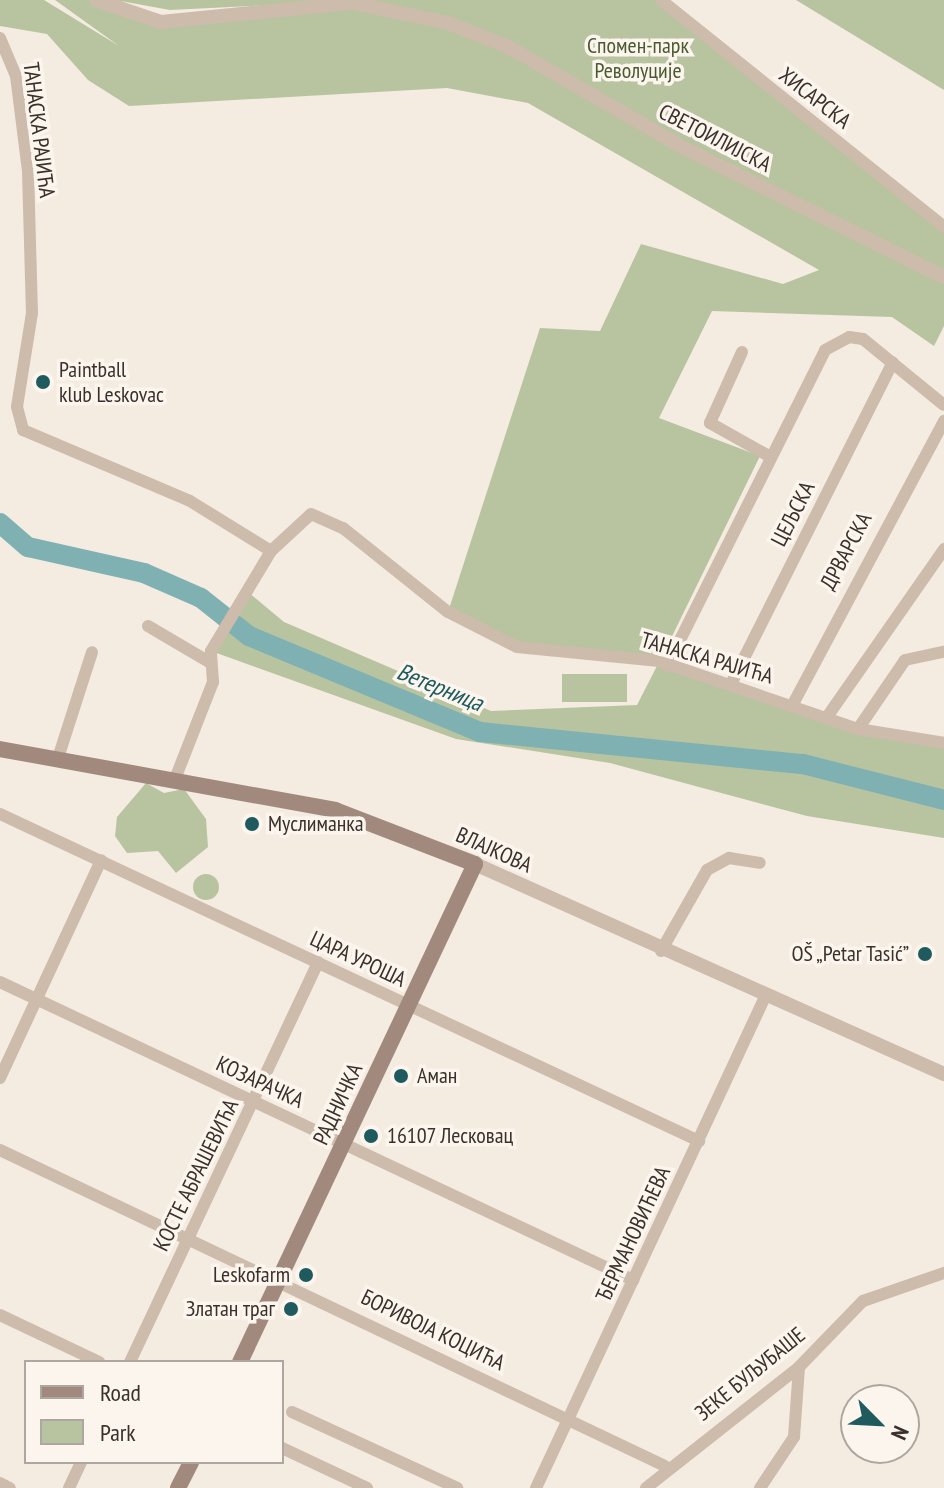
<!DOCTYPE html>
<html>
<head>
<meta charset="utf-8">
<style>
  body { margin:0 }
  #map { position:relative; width:944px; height:1488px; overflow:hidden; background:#f4ebe1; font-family:"PT Sans Narrow",sans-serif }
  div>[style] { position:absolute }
  .green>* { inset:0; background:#b8c4a0; transform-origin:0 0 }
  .round { border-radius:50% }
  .river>* { height:20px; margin:-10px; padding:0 10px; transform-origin:10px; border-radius:10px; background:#7fb0b2 }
  .minor>* { height:12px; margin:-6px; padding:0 6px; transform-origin:6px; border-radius:6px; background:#cdbbac }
  .tertiary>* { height:14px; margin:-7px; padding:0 7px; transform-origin:7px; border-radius:7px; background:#cdbbac }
  .secondary>* { height:16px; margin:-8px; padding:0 8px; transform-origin:8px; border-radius:8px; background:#a18a7d }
  .dots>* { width:22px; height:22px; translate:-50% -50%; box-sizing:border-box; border:4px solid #fbf5ee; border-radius:50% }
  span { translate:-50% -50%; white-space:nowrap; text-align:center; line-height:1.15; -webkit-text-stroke:7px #fbf5ee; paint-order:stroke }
  .park-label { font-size:22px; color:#4a5a2e }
  .street-label { font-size:22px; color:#3b302b }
  .poi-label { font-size:22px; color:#3b302b }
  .left { translate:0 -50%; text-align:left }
  .right { translate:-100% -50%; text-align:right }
  .water-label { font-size:24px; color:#1f5a5e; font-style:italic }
  .legend { position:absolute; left:24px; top:1360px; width:260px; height:104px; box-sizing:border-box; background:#fbf5ee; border:2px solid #aea6a0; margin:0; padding:10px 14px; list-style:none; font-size:24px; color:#3b302b }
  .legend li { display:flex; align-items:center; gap:16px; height:40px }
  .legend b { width:40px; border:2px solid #aea6a0 }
  .north { position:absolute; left:840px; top:1384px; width:80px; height:80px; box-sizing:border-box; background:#fbf5ee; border:2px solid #aea6a0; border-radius:50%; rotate:114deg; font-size:22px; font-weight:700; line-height:32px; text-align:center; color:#3b302b }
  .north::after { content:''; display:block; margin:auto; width:28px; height:36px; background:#1f5a5e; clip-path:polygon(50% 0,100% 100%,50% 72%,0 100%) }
</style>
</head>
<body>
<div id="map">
  <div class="green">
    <i style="clip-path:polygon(0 0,44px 0,119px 46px,55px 0,96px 0,137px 19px,309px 3px,170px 10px,115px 0,661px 0,944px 227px,944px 326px,934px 346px,892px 317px,712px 311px,659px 418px,760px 456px,660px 661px,858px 729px,944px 743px,944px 838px,807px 816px,610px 763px,456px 739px,211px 651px,248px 592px,284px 622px,491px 711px,637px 705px,659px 662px,549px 654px,448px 612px,540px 328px,600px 331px,641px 244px,783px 284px,819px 270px,528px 103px,447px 88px,129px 106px,88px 80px,47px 34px,0 26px)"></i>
    <i style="clip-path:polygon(796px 0,944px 0,944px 90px)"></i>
    <i style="left:627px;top:674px;width:28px;height:65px;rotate:90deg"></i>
    <i style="clip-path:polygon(146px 783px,164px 793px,184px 789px,206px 819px,208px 847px,176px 873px,158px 851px,127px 853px,115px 836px,117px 817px)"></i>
    <i class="round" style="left:193px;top:874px;width:26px;height:26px"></i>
  </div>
  <div class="river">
    <i style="left:0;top:523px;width:37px;rotate:41deg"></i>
    <i style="left:28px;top:547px;width:119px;rotate:12.6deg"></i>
    <i style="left:144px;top:573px;width:62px;rotate:23.7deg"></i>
    <i style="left:201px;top:598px;width:61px;rotate:38.4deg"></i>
    <i style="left:249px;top:636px;width:250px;rotate:22.6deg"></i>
    <i style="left:480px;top:732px;width:325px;rotate:5.7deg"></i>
    <i style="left:803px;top:764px;width:146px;rotate:14.3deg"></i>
  </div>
  <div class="minor">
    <i style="left:661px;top:0;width:363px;rotate:38.7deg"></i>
    <i style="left:0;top:38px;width:41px;rotate:67.2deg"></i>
    <i style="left:16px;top:76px;width:96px;rotate:82.8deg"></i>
    <i style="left:28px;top:171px;width:142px;rotate:88.4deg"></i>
    <i style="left:32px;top:313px;width:95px;rotate:99.1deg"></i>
    <i style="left:17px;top:407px;width:24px;rotate:75deg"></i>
    <i style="left:23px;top:430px;width:181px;rotate:23deg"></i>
    <i style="left:190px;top:501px;width:95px;rotate:31.7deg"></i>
    <i style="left:742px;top:352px;width:78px;rotate:114.3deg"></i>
    <i style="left:710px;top:423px;width:65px;rotate:29.3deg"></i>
    <i style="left:148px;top:626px;width:71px;rotate:30.5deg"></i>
    <i style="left:667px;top:666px;width:353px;rotate:-63.4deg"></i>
    <i style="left:825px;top:350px;width:27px;rotate:-28deg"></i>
    <i style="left:849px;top:337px;width:14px;rotate:8deg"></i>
    <i style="left:863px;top:339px;width:104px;rotate:39.2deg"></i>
    <i style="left:731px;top:684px;width:360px;rotate:-63.3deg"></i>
    <i style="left:793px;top:704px;width:321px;rotate:-61.9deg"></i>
    <i style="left:827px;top:717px;width:205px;rotate:-55.1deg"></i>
    <i style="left:858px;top:729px;width:83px;rotate:-55.7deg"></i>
    <i style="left:905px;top:660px;width:40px;rotate:-12deg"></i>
    <i style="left:58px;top:758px;width:111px;rotate:-72.2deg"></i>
    <i style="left:175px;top:779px;width:104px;rotate:-68.6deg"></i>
    <i style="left:213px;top:682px;width:31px;rotate:-94deg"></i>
    <i style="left:211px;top:651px;width:117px;rotate:-59deg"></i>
    <i style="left:271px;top:551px;width:54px;rotate:-42.8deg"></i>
    <i style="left:311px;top:514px;width:35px;rotate:24deg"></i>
    <i style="left:343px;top:528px;width:134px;rotate:38.7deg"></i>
    <i style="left:448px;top:612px;width:77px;rotate:26.9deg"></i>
    <i style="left:517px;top:647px;width:143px;rotate:5.6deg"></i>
    <i style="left:659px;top:661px;width:210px;rotate:18.9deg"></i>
    <i style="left:858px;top:729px;width:87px;rotate:9.2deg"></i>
    <i style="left:0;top:814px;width:772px;rotate:25.07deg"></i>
    <i style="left:661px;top:951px;width:93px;rotate:-60.4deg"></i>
    <i style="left:707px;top:870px;width:25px;rotate:-29deg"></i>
    <i style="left:729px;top:858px;width:31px;rotate:9deg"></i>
    <i style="left:0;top:982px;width:700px;rotate:25.21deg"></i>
    <i style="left:0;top:1078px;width:240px;rotate:-65.1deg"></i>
    <i style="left:0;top:1150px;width:736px;rotate:25.42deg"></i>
    <i style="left:0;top:1315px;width:110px;rotate:25.4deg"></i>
    <i style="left:130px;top:1362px;width:442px;rotate:-64.8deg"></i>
    <i style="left:292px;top:1412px;width:182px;rotate:24.7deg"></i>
    <i style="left:282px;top:1448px;width:94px;rotate:25.2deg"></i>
    <i style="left:0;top:1483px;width:11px;rotate:27deg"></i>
    <i style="left:69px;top:1488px;width:29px;rotate:-65deg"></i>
    <i style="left:536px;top:1488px;width:542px;rotate:-65deg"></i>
    <i style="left:646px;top:1488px;width:195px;rotate:-38.3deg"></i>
    <i style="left:799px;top:1367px;width:92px;rotate:-45.9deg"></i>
    <i style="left:863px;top:1301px;width:86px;rotate:-19.1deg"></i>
    <i style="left:760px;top:1488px;width:61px;rotate:-56.3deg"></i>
    <i style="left:794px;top:1437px;width:70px;rotate:-85.9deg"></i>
  </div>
  <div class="tertiary">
    <i style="left:96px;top:0;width:69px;rotate:18.7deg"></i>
    <i style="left:161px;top:22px;width:193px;rotate:-5.7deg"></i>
    <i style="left:353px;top:3px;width:97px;rotate:11.9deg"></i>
    <i style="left:448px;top:23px;width:66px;rotate:21.5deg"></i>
    <i style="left:509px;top:47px;width:204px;rotate:30deg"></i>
    <i style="left:686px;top:149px;width:288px;rotate:26.4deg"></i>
    <i style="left:475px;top:864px;width:514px;rotate:24.12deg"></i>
  </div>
  <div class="secondary">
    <i style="left:0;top:749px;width:341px;rotate:10.3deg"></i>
    <i style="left:335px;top:810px;width:150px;rotate:21.1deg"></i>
    <i style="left:475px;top:864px;width:551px;rotate:115.26deg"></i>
    <i style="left:178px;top:1488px;width:29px;rotate:-63deg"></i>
  </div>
  <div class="dots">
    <i style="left:43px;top:382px;background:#1f5a5e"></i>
    <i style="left:252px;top:824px;background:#1f5a5e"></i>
    <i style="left:925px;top:954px;background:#1f5a5e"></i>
    <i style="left:401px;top:1076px;background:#1f5a5e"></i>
    <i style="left:371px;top:1136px;background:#1f5a5e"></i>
    <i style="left:306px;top:1275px;background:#1f5a5e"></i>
    <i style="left:291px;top:1309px;background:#1f5a5e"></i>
  </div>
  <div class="park-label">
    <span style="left:638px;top:58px">Спомен-парк<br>Револуције</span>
  </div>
  <div class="street-label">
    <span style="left:815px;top:98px;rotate:38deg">ХИСАРСКА</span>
    <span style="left:39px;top:130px;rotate:83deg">ТАНАСКА РАЈИЋА</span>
    <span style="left:715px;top:138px;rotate:27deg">СВЕТОИЛИЈСКА</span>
    <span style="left:793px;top:514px;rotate:-63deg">ЦЕЉСКА</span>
    <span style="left:846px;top:551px;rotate:-62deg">ДРВАРСКА</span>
    <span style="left:707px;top:658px;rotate:16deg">ТАНАСКА РАЈИЋА</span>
    <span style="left:494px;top:850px;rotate:24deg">ВЛАЈКОВА</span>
    <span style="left:358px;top:959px;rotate:25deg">ЦАРА УРОША</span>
    <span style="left:260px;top:1082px;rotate:25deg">КОЗАРАЧКА</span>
    <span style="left:338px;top:1104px;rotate:-65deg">РАДНИЧКА</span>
    <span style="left:196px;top:1175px;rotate:-64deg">КОСТЕ АБРАШЕВИЋА</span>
    <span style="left:633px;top:1234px;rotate:-65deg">ЂЕРМАНОВИЋЕВА</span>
    <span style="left:433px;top:1330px;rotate:26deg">БОРИВОЈА КОЦИЋА</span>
    <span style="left:750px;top:1374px;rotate:-39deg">ЗЕКЕ БУЉУБАШЕ</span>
  </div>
  <div class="poi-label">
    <span class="left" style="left:59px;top:382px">Paintball<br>klub Leskovac</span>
    <span class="left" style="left:268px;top:824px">Муслиманка</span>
    <span class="right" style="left:909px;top:954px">OŠ „Petar Tasić”</span>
    <span class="left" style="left:417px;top:1076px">Аман</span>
    <span class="left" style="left:387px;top:1136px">16107 Лесковац</span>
    <span class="right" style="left:290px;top:1275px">Leskofarm</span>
    <span class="right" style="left:275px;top:1309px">Златан траг</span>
  </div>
  <div class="water-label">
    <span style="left:440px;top:687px;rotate:22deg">Ветерница</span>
  </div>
  <ul class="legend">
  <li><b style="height:10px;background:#a18a7d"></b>Road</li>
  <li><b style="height:22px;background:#b8c4a0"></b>Park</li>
  </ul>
  <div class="north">N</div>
</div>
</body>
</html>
